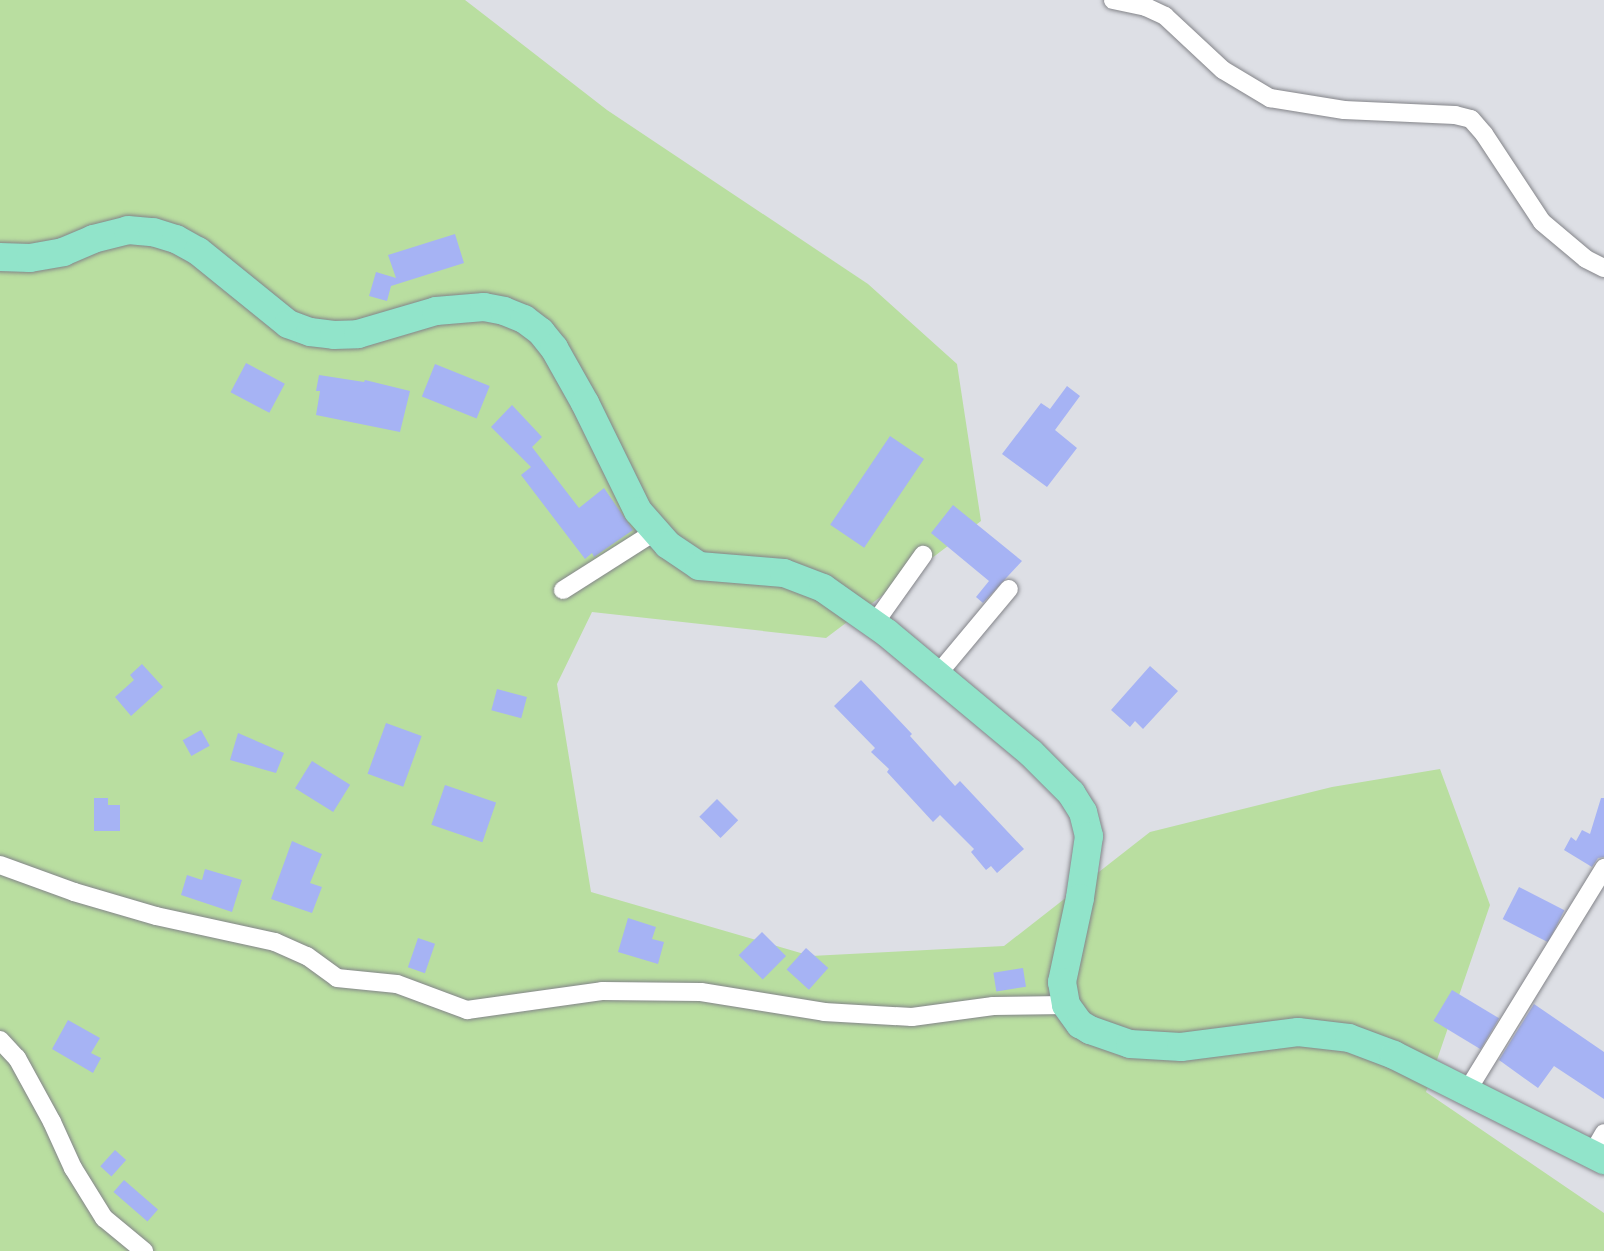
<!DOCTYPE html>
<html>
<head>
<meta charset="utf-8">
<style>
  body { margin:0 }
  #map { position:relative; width:1604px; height:1251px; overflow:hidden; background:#dddfe5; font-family:Ubuntu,sans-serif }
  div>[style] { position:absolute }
  .green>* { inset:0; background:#b9dea0 }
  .building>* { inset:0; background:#a6b3f4; transform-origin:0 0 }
  .roads { filter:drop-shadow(0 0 2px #838489) drop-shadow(0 0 2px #838489) }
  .street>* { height:18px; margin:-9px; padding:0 9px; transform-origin:9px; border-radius:9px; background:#fff }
  .primary>* { height:28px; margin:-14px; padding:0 14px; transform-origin:14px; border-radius:14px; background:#91e4ca }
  span { translate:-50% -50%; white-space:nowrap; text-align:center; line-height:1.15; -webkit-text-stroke:5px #fff; paint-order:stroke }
</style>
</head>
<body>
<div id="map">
  <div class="green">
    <i style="clip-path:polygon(0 0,465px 0,607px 110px,868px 284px,957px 364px,981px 521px,826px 638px,592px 612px,557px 684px,591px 892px,811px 956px,1004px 946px,1150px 832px,1332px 787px,1440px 769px,1490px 905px,1426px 1092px,1604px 1213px,1604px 1251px,0 1251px)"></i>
  </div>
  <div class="building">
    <i style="clip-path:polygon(455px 234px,464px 263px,391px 286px,387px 301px,369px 296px,376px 272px,396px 278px,388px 255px)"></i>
    <i style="left:246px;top:363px;width:44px;height:33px;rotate:28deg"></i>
    <i style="left:435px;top:364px;width:59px;height:35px;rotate:22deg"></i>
    <i style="clip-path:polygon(319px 375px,364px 382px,365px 380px,410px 391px,400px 432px,316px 415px,320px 391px,316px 391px)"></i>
    <i style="clip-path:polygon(1067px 386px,1080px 396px,1055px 430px,1077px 448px,1047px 487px,1002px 454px,1041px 403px,1050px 409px)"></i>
    <i style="clip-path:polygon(512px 405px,542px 437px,532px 447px,579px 508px,604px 488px,633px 530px,594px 557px,592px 553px,585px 559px,521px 475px,531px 467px,491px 427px)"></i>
    <i style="left:890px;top:436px;width:41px;height:107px;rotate:34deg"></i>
    <i style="clip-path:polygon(953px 505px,1022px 561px,983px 603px,976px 597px,989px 581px,931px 533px)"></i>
    <i style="clip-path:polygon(142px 664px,163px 687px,131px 716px,115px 697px,134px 680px,130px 675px)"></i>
    <i style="clip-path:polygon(1150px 666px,1178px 691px,1143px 729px,1135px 721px,1130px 727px,1111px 710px)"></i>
    <i style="clip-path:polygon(861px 680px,912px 734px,910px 736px,955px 786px,960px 781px,1024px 849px,997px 873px,991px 866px,986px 870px,971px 852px,974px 849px,940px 815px,933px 822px,887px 772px,889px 769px,871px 752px,875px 748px,834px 706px)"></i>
    <i style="left:497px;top:689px;width:31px;height:22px;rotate:15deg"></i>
    <i style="left:386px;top:723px;width:38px;height:54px;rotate:20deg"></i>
    <i style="left:201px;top:730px;width:18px;height:21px;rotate:61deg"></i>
    <i style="clip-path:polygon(238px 733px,284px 753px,276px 773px,230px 760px)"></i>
    <i style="left:312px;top:761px;width:45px;height:32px;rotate:32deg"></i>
    <i style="left:445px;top:785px;width:54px;height:42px;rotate:19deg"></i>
    <i style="clip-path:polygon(94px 798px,108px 798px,108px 805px,120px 805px,120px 831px,94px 831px)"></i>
    <i style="clip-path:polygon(1601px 798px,1604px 798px,1604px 857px,1598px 858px,1592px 867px,1564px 850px,1571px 837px,1576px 841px,1582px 830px,1590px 834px)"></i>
    <i style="left:717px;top:799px;width:30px;height:25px;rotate:45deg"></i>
    <i style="clip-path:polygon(292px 841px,322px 854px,310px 883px,322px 887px,312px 913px,271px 899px)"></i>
    <i style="clip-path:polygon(205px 869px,242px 880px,232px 912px,181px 895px,187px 875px,202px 880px)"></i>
    <i style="left:1519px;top:887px;width:51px;height:36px;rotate:27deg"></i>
    <i style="clip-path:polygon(628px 918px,656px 927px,652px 939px,664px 942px,658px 964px,618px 952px)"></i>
    <i style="left:762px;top:932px;width:34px;height:33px;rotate:45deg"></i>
    <i style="left:418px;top:938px;width:18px;height:31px;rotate:19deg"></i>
    <i style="left:806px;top:948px;width:30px;height:29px;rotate:42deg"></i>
    <i style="left:1023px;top:968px;width:19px;height:30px;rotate:81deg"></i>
    <i style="left:1452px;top:990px;width:55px;height:36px;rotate:31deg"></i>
    <i style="clip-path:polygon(1534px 1004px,1604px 1052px,1604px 1099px,1554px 1066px,1538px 1088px,1499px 1060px)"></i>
    <i style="clip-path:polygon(68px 1020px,100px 1038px,91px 1053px,101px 1058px,93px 1073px,52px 1049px)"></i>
    <i style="left:115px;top:1150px;width:15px;height:22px;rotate:42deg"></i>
    <i style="left:124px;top:1180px;width:45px;height:16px;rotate:41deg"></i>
  </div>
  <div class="roads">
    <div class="street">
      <i style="left:1113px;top:0;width:34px;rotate:12deg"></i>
      <i style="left:1146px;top:7px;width:21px;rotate:25deg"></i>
      <i style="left:1165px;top:16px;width:79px;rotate:43deg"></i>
      <i style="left:1223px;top:70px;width:55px;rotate:30.8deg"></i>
      <i style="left:1270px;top:98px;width:75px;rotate:9.2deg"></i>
      <i style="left:1344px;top:110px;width:111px;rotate:2.6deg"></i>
      <i style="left:1455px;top:115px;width:16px;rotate:14deg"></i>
      <i style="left:1471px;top:119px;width:20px;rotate:49deg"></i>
      <i style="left:1484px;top:134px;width:105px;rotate:56.6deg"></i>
      <i style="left:1542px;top:222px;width:57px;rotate:40.1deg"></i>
      <i style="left:1586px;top:259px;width:20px;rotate:27deg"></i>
      <i style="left:563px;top:590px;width:110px;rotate:-32.4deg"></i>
      <i style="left:874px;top:624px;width:85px;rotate:-54.6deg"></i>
      <i style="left:937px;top:675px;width:112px;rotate:-50.1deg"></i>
      <i style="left:0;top:865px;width:79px;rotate:20deg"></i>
      <i style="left:74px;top:892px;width:85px;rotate:16.3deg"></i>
      <i style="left:156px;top:916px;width:122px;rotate:12.3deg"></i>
      <i style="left:275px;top:942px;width:35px;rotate:24deg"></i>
      <i style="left:307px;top:956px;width:37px;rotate:36deg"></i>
      <i style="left:337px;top:978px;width:60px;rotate:5.7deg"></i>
      <i style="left:397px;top:984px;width:75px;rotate:20.4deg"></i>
      <i style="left:467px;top:1010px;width:136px;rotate:-8deg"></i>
      <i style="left:602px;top:991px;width:99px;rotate:0.6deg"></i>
      <i style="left:701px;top:992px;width:125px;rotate:9.2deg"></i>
      <i style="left:824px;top:1012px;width:88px;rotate:3.3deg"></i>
      <i style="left:912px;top:1017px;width:82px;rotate:-7.7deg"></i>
      <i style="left:993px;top:1006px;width:73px;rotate:-0.8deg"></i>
      <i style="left:0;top:1040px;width:25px;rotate:47deg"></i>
      <i style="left:17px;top:1058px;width:73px;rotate:61.3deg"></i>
      <i style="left:52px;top:1122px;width:51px;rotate:65.5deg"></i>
      <i style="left:73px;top:1168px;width:59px;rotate:58.2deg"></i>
      <i style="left:104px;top:1218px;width:52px;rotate:39.5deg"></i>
      <i style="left:1467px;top:1091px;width:262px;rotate:-58.4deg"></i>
      <i style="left:1592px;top:1154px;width:24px;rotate:-60deg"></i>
    </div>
    <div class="primary">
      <i style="left:0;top:257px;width:30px;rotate:2deg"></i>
      <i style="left:30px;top:258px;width:34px;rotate:-10deg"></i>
      <i style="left:63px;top:252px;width:33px;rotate:-23deg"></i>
      <i style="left:93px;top:239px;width:36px;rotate:-14deg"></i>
      <i style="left:128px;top:230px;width:25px;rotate:5deg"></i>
      <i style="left:153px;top:232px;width:24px;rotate:17deg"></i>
      <i style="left:176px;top:239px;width:25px;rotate:29deg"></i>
      <i style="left:198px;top:251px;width:116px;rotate:39deg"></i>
      <i style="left:288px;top:324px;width:23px;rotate:20deg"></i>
      <i style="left:310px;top:332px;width:24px;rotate:7deg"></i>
      <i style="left:334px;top:335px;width:24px;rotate:-2deg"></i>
      <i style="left:358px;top:334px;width:81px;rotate:-16.4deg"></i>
      <i style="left:436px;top:311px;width:48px;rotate:-4.8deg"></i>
      <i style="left:484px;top:307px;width:20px;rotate:11deg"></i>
      <i style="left:504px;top:311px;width:22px;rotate:22deg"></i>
      <i style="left:524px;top:319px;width:21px;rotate:37deg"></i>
      <i style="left:541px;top:332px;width:21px;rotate:51deg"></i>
      <i style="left:554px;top:348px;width:63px;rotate:60.6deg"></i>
      <i style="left:585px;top:403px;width:120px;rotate:63.9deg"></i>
      <i style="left:638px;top:511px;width:45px;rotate:48.6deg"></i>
      <i style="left:668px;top:545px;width:37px;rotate:34deg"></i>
      <i style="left:699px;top:566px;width:85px;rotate:4.7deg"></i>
      <i style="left:784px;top:573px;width:42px;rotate:21deg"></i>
      <i style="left:823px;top:588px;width:78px;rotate:35.1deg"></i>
      <i style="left:887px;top:633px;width:187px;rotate:39.8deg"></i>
      <i style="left:1031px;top:753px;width:57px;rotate:45deg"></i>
      <i style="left:1071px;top:793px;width:22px;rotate:58deg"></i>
      <i style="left:1083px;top:812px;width:25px;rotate:76deg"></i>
      <i style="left:1089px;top:836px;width:63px;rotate:98.3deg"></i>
      <i style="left:1080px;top:898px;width:86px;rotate:102.1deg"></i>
      <i style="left:1062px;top:982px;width:23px;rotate:80deg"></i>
      <i style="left:1066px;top:1005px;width:24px;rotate:54deg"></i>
      <i style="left:1080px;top:1024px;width:12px;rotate:31deg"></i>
      <i style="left:1090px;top:1030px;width:42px;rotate:19.3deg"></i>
      <i style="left:1130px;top:1044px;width:51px;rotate:3.4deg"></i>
      <i style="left:1181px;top:1047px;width:118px;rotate:-7.3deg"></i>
      <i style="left:1298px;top:1032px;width:51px;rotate:6.7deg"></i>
      <i style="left:1349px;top:1038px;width:48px;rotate:20.7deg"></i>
      <i style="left:1394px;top:1055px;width:235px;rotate:26.6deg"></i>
    </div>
  </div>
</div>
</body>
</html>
